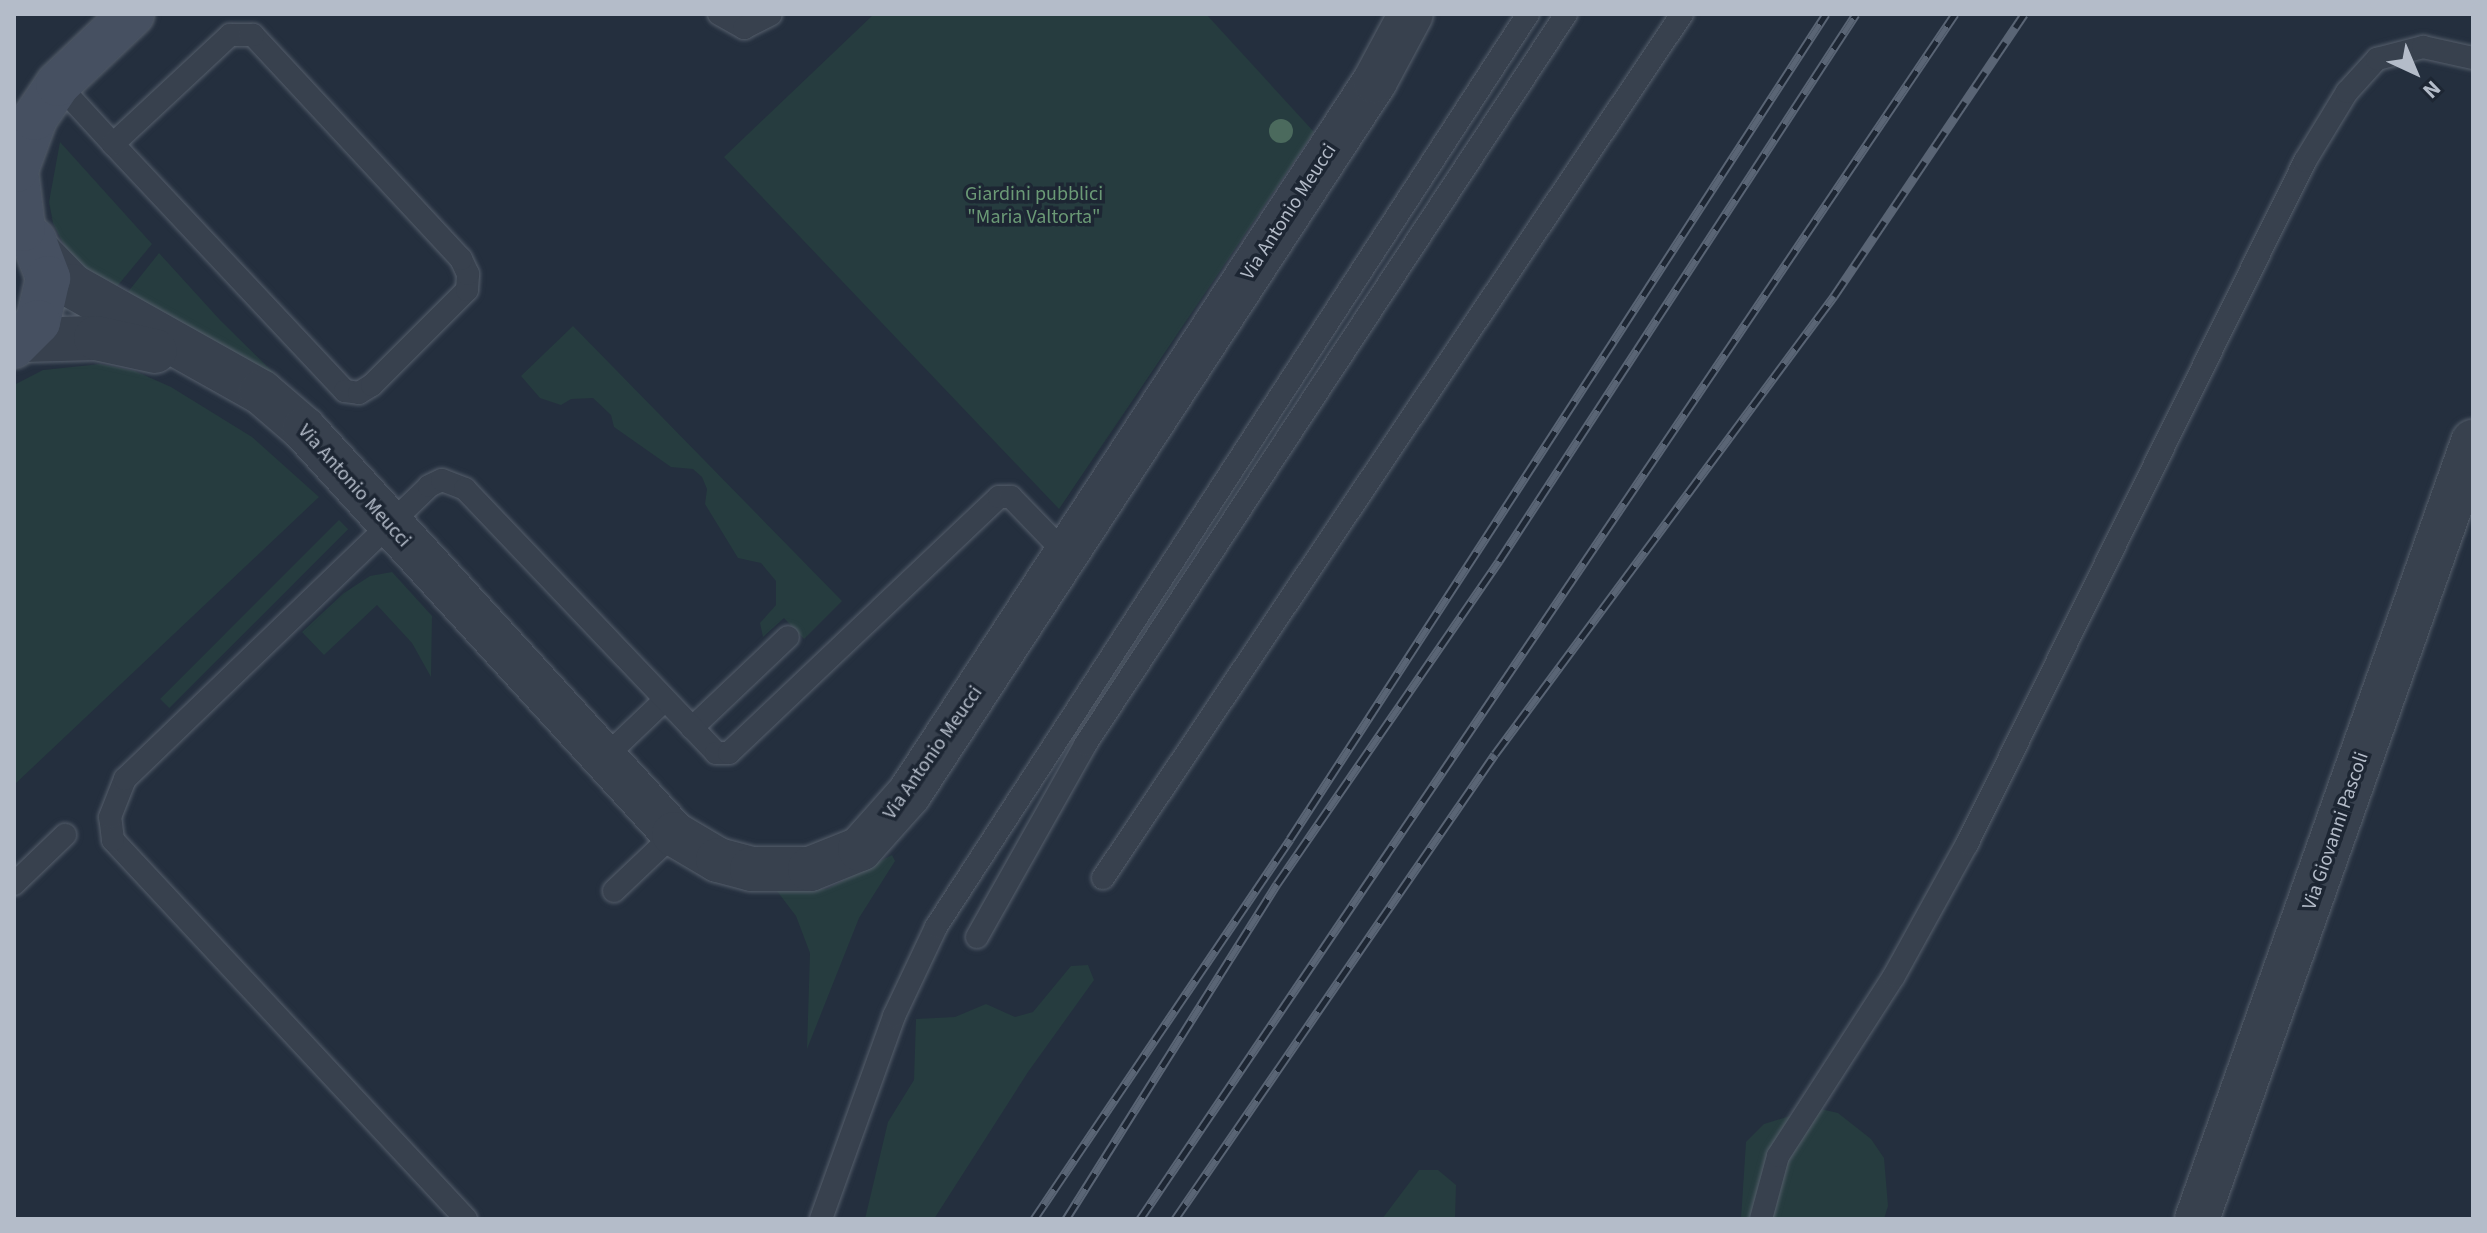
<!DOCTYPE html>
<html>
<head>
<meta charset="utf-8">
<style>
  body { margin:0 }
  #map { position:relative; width:2487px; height:1233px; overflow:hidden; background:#242f3e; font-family:"Source Sans 3",sans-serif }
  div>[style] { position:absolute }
  .green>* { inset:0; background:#263c3f; transform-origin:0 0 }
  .roads { filter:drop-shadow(0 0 2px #565f6c) drop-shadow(0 0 2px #565f6c) }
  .lane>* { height:22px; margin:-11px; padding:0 11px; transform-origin:11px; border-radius:11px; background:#38414e }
  .street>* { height:44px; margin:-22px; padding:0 22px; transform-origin:22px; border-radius:22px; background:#38414e }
  .secondary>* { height:44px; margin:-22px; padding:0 22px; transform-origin:22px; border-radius:22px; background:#465061 }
  .rail>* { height:9px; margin-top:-4.5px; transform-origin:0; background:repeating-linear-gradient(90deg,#1d2633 0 18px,#5a6575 0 36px); box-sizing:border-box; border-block:2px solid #5a6575 }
  .trees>* { width:24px; height:24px; margin:-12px; border-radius:50%; background:#4b6a5d }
  span { translate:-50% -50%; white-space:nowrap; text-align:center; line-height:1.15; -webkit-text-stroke:7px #1d2633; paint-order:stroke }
  .park-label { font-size:20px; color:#6b9a76 }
  .street-label { font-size:20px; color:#b4bcc9 }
  .frame { position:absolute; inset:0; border:16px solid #b4bcc9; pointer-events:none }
  .north { position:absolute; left:2375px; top:32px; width:80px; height:80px; -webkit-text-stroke:6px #1d2633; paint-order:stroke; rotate:136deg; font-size:22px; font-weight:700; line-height:32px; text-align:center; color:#b4bcc9 }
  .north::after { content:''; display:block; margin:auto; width:28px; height:36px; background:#b4bcc9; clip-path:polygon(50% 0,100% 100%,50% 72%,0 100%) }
</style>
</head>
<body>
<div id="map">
  <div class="green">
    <i style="clip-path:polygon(874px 14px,1206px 14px,1314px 132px,1059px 509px,724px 157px)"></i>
    <i style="clip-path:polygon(60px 142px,152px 244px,109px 296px,74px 265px,53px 223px,49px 202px)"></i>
    <i style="clip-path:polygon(159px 253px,220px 320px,284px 383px,120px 302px)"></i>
    <i style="clip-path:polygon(573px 326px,842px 601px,804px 639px,784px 618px,763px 637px,760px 623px,776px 605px,776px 581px,761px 563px,738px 558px,705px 504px,707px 489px,702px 477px,693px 469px,671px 467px,614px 427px,611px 415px,593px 398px,571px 399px,561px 405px,540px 398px,521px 376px)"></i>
    <i style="clip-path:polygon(100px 364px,135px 371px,171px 387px,252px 437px,319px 497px,14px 785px,14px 385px,43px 370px)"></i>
    <i style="left:339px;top:520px;width:13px;height:253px;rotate:45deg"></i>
    <i style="clip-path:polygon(392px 572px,432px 616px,431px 677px,412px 643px,377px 605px,324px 655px,302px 632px,344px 593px,370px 576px)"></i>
    <i style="clip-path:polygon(892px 855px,895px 861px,859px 918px,807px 1049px,810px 953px,796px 916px,777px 891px,827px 889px)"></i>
    <i style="clip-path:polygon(1088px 965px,1094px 980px,1028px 1072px,934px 1219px,865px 1219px,888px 1122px,914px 1080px,916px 1019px,955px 1017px,986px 1004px,1015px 1017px,1033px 1012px,1071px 966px)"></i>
    <i style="clip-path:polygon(1816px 1108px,1838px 1113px,1871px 1139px,1884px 1158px,1888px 1206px,1884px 1219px,1741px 1219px,1746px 1142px,1764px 1124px)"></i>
    <i style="clip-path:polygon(1419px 1170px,1438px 1170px,1456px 1185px,1455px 1219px,1382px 1219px)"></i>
  </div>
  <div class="roads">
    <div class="lane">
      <i style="left:719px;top:14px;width:29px;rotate:29deg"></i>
      <i style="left:744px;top:28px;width:30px;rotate:-27deg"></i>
      <i style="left:58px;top:84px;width:81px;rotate:47.5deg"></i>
      <i style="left:113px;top:144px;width:339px;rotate:46.8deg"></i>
      <i style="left:345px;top:391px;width:14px;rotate:8deg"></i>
      <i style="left:359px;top:393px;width:15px;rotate:-32deg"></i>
      <i style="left:372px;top:385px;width:134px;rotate:-45deg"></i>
      <i style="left:467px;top:290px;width:16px;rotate:-86deg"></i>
      <i style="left:468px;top:274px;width:17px;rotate:-115deg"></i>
      <i style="left:461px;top:259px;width:306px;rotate:-132.9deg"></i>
      <i style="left:253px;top:35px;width:23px;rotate:180deg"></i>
      <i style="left:230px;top:35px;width:160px;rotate:137deg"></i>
      <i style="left:692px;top:728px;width:132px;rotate:-43.5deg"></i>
      <i style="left:604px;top:758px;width:84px;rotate:-43.6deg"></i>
      <i style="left:1103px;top:878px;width:1040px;rotate:-56.17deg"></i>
      <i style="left:14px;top:884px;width:71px;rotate:-43.9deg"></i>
      <i style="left:614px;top:891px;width:83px;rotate:-43.5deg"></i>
      <i style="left:977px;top:937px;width:220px;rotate:-60.6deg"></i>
      <i style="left:1085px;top:745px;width:875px;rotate:-56.65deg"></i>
      <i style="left:466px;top:1219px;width:518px;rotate:-132.97deg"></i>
      <i style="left:113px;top:840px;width:23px;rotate:-97deg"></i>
      <i style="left:110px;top:817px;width:41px;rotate:-68.5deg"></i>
      <i style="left:125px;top:779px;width:422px;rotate:-43.9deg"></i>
      <i style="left:429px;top:486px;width:14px;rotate:-25deg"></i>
      <i style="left:442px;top:480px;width:25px;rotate:21deg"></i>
      <i style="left:465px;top:489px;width:364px;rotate:46.4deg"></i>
      <i style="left:716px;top:753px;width:13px"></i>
      <i style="left:729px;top:753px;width:372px;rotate:-43.5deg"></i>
      <i style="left:999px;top:497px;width:12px"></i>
      <i style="left:1011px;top:497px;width:79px;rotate:46deg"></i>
      <i style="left:821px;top:1219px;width:216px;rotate:-70.2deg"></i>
      <i style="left:894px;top:1016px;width:98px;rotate:-64.7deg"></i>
      <i style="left:936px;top:927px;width:1088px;rotate:-57.04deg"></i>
      <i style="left:1761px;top:1219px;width:65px;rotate:-74.9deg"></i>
      <i style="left:1778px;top:1156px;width:214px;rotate:-57.2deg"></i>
      <i style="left:1894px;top:976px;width:151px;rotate:-61.1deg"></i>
      <i style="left:1967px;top:844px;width:762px;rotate:-63.67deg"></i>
      <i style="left:2305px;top:161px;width:81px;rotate:-58.7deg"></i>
      <i style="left:2347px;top:92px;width:45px;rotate:-47.7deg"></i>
      <i style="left:2377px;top:59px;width:48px;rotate:-14.6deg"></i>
      <i style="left:2423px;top:47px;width:51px;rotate:12.4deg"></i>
    </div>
    <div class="street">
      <i style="left:42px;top:255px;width:43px;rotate:45.9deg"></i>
      <i style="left:72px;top:286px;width:217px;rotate:29.3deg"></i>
      <i style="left:261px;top:392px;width:57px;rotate:40.7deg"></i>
      <i style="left:304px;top:429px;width:549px;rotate:47.59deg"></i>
      <i style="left:674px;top:834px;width:51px;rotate:30.6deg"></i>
      <i style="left:718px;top:860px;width:35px;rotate:15deg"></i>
      <i style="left:752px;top:869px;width:58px"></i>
      <i style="left:810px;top:869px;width:54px;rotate:-21.8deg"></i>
      <i style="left:860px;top:849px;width:74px;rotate:-48.3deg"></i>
      <i style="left:909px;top:794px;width:852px;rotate:-56.83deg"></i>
      <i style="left:1375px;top:81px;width:76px;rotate:-61.8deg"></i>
      <i style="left:22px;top:340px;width:74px;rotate:-1.5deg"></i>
      <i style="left:96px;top:338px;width:60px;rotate:12.4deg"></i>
      <i style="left:2197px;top:1219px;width:825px;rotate:-70.44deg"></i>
    </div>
    <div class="secondary">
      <i style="left:14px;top:223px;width:27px;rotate:42deg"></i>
      <i style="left:34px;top:241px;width:40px;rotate:69deg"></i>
      <i style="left:48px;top:278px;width:45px;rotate:102.8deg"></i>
      <i style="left:38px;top:322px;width:34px;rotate:135deg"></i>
      <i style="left:23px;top:229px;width:59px;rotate:-96.8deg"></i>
      <i style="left:16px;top:170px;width:55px;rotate:-69.9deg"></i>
      <i style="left:35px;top:118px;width:41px;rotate:-55.9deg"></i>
      <i style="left:58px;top:84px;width:102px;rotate:-43.4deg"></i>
    </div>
  </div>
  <div class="rail">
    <i style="left:1034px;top:1219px;width:458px;rotate:-56deg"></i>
    <i style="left:1290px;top:839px;width:984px;rotate:-56.99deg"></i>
    <i style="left:1066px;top:1219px;width:396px;rotate:-57.8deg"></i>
    <i style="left:1277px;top:884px;width:392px;rotate:-55.5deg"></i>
    <i style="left:1499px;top:561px;width:653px;rotate:-56.87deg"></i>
    <i style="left:1140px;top:1219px;width:1455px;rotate:-55.93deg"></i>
    <i style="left:1175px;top:1219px;width:564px;rotate:-55.47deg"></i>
    <i style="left:1495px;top:754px;width:570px;rotate:-53.49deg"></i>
    <i style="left:1834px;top:296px;width:340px;rotate:-56deg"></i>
  </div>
  <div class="trees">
    <i style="left:1281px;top:131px"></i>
  </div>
  <div class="park-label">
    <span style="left:1034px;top:206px">Giardini pubblici<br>"Maria Valtorta"</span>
  </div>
  <div class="street-label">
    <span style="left:1289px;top:212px;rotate:-57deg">Via Antonio Meucci</span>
    <span style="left:354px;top:486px;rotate:48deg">Via Antonio Meucci</span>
    <span style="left:933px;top:753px;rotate:-55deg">Via Antonio Meucci</span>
    <span style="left:2336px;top:831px;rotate:-71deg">Via Giovanni Pascoli</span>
  </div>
  <div class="frame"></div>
  <div class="north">N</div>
</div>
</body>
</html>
